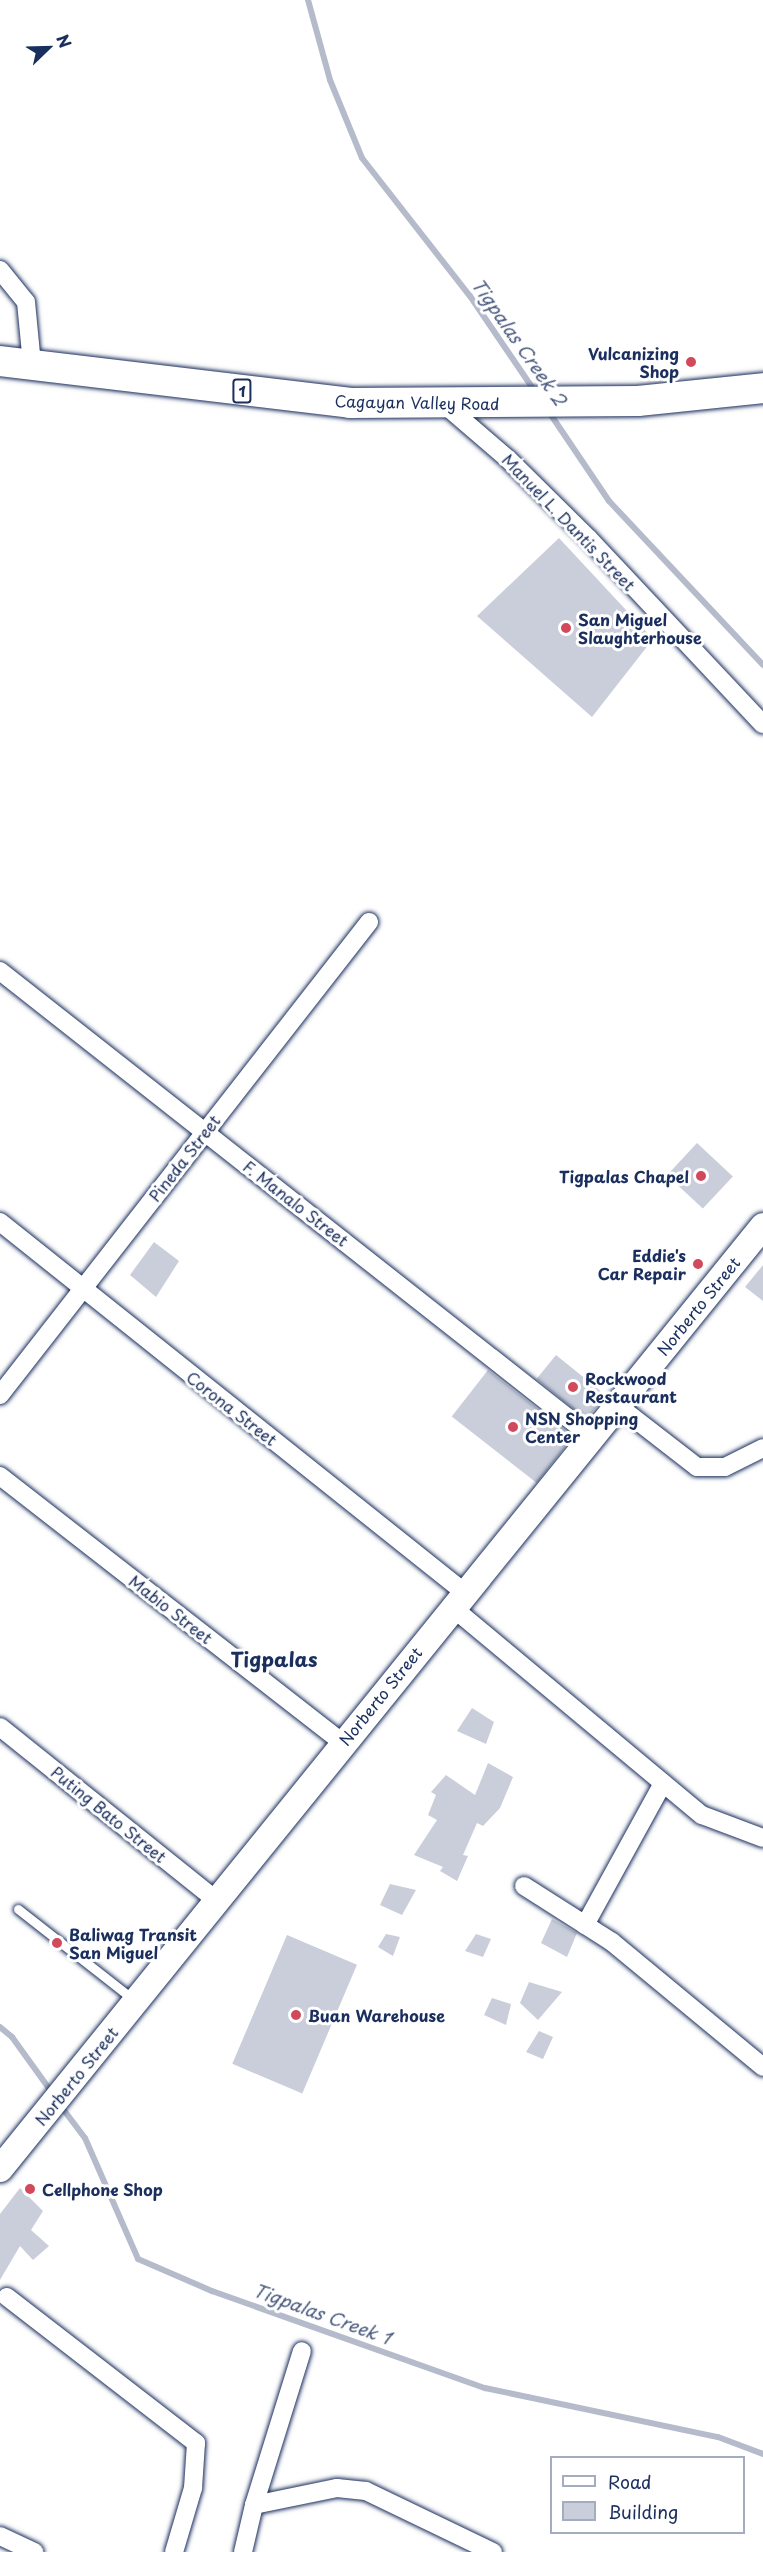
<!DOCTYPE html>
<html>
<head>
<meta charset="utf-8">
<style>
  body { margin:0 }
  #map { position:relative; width:763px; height:2552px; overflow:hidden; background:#fff; font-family:"Playpen Sans",sans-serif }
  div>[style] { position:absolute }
  .stream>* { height:6px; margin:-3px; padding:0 3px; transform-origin:3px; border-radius:3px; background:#b5bbca }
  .building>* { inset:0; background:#caceda; transform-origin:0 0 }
  .roads { filter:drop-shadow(0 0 2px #1b2f5e) drop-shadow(0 0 2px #1b2f5e) }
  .service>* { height:9px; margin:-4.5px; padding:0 4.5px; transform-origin:4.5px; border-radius:4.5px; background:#fff }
  .minor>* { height:18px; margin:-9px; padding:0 9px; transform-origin:9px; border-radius:9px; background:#fff }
  .secondary>* { height:26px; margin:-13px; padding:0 13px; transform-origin:13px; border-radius:13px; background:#fff }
  .trunk>* { height:30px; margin:-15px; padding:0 15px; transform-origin:15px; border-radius:15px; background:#fff }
  .dots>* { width:16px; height:16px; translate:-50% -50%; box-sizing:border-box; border:3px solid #fff; border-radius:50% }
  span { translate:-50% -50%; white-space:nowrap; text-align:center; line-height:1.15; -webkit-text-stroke:6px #fff; paint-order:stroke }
  .shield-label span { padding:2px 4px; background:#fff; border:2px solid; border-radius:4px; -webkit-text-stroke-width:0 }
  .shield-label { font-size:15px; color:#1b2f5e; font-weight:700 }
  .poi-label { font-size:16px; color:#1b2f5e; font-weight:700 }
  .right { translate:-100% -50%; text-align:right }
  .left { translate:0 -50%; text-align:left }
  .street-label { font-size:16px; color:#1b2f5e }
  .water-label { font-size:18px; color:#49597e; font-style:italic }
  .quarter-label { font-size:20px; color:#1b2f5e; font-weight:700 }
  .legend { position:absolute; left:550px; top:2456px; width:195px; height:78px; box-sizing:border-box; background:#fff; border:2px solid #a4acbf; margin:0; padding:8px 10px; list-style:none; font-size:18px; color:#1b2f5e }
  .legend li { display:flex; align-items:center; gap:12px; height:30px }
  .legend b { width:30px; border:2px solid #a4acbf }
  .north { position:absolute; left:18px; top:18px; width:60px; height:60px; -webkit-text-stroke:4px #fff; paint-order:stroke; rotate:67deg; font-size:16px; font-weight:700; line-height:24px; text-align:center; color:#1b2f5e }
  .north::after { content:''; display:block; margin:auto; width:21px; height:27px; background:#1b2f5e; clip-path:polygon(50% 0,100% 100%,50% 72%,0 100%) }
</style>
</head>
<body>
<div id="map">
  <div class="stream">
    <i style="left:308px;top:0;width:83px;rotate:74.6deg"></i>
    <i style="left:330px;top:80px;width:84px;rotate:67.7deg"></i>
    <i style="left:362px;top:158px;width:175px;rotate:52deg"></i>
    <i style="left:470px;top:296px;width:117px;rotate:55.8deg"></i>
    <i style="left:549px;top:412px;width:107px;rotate:56deg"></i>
    <i style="left:609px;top:501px;width:225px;rotate:46.8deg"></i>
    <i style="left:0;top:2027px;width:16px;rotate:40deg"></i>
    <i style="left:12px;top:2037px;width:70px;rotate:54.3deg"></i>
    <i style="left:60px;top:2105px;width:41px;rotate:52.9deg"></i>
    <i style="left:85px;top:2138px;width:132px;rotate:66.3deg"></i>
    <i style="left:138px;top:2259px;width:81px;rotate:23.4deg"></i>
    <i style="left:212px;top:2291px;width:290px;rotate:19.6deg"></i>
    <i style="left:485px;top:2388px;width:238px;rotate:11.9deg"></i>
    <i style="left:718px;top:2437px;width:48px;rotate:20.7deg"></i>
  </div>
  <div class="building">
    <i style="clip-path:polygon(559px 538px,653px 639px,592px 717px,477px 616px)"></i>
    <i style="left:697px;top:1143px;width:49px;height:44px;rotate:43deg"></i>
    <i style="clip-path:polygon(154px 1242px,179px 1261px,156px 1297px,130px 1275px)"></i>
    <i style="clip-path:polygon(763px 1265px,763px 1301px,745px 1287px)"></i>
    <i style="left:556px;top:1355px;width:64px;height:31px;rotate:39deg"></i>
    <i style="left:488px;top:1370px;width:108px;height:59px;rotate:38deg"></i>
    <i style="clip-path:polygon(472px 1708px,494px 1722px,486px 1744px,457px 1731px)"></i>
    <i style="clip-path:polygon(488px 1763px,513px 1777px,500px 1808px,483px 1826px,477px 1823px,463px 1855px,468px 1856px,457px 1881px,440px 1871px,443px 1867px,414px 1855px,437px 1820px,428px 1815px,436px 1795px,431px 1792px,446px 1775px,475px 1795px)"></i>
    <i style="clip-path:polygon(390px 1884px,416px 1890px,402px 1915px,380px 1905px)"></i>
    <i style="clip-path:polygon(552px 1919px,577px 1933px,567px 1957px,541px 1943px)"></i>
    <i style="clip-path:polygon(386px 1934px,400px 1937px,393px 1956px,378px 1947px)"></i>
    <i style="clip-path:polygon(476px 1934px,491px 1939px,483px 1957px,465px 1951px)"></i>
    <i style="left:287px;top:1935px;width:76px;height:140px;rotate:23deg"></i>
    <i style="clip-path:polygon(529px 1982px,562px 1992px,538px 2020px,520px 2003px)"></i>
    <i style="clip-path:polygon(492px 1998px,511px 2004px,506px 2025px,484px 2015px)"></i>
    <i style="clip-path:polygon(539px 2031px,553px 2037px,543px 2059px,526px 2052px)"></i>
    <i style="clip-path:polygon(20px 2188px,43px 2211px,31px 2230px,49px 2246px,33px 2260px,20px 2246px,0 2280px,0 2214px)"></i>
  </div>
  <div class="roads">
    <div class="service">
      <i style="left:18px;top:1909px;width:147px;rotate:38.1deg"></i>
    </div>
    <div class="minor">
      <i style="left:0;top:270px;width:41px;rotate:50.9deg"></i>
      <i style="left:26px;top:302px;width:62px;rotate:84.5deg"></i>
      <i style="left:444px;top:404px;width:84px;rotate:40.7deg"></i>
      <i style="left:508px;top:459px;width:114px;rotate:44.6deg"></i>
      <i style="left:589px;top:539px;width:254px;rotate:46.8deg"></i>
      <i style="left:0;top:971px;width:752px;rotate:38.2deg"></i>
      <i style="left:0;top:1222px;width:593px;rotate:38.57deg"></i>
      <i style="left:0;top:1395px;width:600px;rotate:-52.04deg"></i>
      <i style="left:617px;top:1405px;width:101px;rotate:37.8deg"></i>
      <i style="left:697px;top:1467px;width:28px"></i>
      <i style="left:725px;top:1467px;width:42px;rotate:-26.6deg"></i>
      <i style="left:0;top:1476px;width:433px;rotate:37.9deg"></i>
      <i style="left:452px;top:1607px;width:325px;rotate:39.8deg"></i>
      <i style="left:702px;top:1815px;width:65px;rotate:20.7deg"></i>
      <i style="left:0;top:1727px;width:278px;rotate:38.7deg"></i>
      <i style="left:524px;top:1886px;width:104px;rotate:32.5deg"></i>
      <i style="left:612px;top:1942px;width:196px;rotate:39.6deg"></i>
      <i style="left:585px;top:1925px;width:162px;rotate:-61.2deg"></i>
      <i style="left:7px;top:2297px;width:239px;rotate:37.7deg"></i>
      <i style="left:196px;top:2443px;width:45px;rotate:93.8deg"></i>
      <i style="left:193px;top:2488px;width:67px;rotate:106.5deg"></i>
      <i style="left:254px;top:2505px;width:161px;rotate:-72.7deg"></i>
      <i style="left:0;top:2536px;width:38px;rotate:25deg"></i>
      <i style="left:243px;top:2552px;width:48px;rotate:-76.8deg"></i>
      <i style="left:254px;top:2505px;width:85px;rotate:-11.6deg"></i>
      <i style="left:337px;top:2488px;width:29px;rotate:6deg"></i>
      <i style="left:366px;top:2491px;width:141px;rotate:25.7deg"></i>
    </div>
    <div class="secondary">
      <i style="left:0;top:2169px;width:1213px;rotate:-51.02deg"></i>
    </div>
    <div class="trunk">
      <i style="left:0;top:361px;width:353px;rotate:6.8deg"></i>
      <i style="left:350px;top:403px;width:288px;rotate:-0.4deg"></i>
      <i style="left:638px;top:401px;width:126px;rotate:-5.9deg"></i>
    </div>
  </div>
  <div class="dots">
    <i style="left:691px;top:362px;background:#d1495b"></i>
    <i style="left:566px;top:628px;background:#d1495b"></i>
    <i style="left:701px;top:1176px;background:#d1495b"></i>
    <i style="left:698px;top:1264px;background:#d1495b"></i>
    <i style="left:573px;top:1387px;background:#d1495b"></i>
    <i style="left:513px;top:1427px;background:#d1495b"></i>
    <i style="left:57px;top:1943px;background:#d1495b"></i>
    <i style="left:296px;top:2015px;background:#d1495b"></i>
    <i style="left:30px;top:2189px;background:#d1495b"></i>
  </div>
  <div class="shield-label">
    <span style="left:242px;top:391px">1</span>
  </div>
  <div class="poi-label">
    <span class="right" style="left:679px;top:362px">Vulcanizing<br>Shop</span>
    <span class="left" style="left:578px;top:628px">San Miguel<br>Slaughterhouse</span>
    <span class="right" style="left:689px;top:1176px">Tigpalas Chapel</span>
    <span class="right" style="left:686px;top:1264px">Eddie's<br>Car Repair</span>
    <span class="left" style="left:585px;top:1387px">Rockwood<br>Restaurant</span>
    <span class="left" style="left:525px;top:1427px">NSN Shopping<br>Center</span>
    <span class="left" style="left:69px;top:1943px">Baliwag Transit<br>San Miguel</span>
    <span class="left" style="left:308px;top:2015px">Buan Warehouse</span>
    <span class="left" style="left:42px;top:2189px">Cellphone Shop</span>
  </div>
  <div class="street-label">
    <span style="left:417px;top:402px;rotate:1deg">Cagayan Valley Road</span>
    <span style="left:569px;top:522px;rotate:46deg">Manuel L. Dantis Street</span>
    <span style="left:184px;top:1158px;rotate:-52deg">Pineda Street</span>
    <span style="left:296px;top:1203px;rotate:38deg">F. Manalo Street</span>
    <span style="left:698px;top:1306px;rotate:-51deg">Norberto Street</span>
    <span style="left:232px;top:1408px;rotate:38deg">Corona Street</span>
    <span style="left:171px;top:1609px;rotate:38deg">Mabio Street</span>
    <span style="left:380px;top:1696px;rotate:-51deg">Norberto Street</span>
    <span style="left:109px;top:1814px;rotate:39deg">Puting Bato Street</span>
    <span style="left:76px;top:2076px;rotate:-51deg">Norberto Street</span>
  </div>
  <div class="water-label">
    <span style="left:519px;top:342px;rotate:55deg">Tigpalas Creek 2</span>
    <span style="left:322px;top:2314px;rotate:20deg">Tigpalas Creek 1</span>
  </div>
  <div class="quarter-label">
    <span style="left:274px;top:1659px">Tigpalas</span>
  </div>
  <ul class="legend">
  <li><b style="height:8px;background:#fff"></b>Road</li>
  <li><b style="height:16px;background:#caceda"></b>Building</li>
  </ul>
  <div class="north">N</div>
</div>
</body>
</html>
